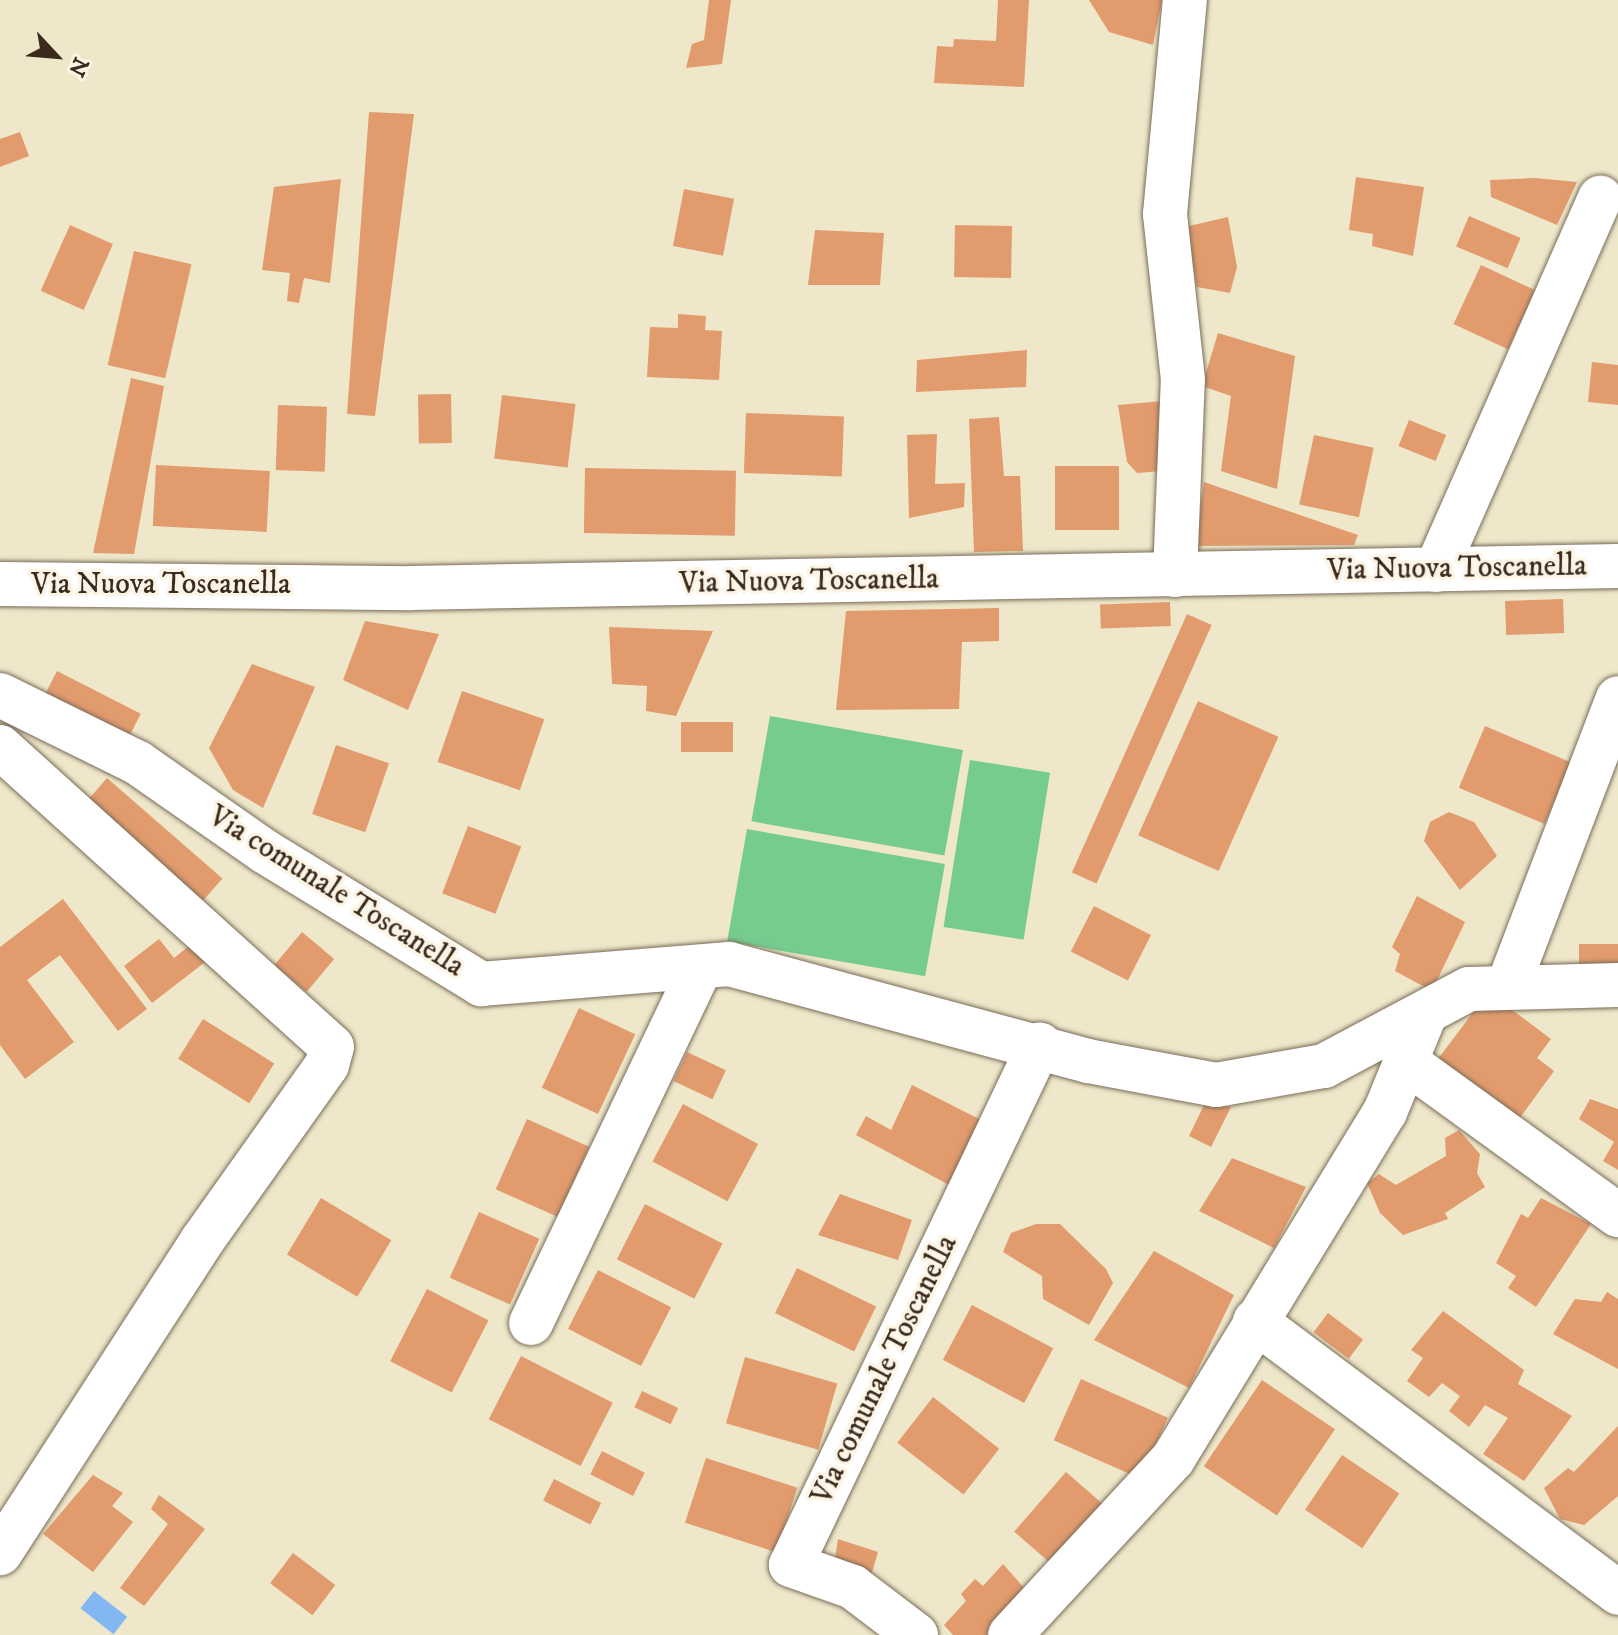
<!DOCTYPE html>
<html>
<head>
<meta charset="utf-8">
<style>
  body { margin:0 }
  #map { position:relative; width:1618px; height:1635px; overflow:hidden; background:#eee7c9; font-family:"IM FELL DW Pica",serif }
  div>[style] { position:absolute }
  .green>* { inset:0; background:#76cb8f; transform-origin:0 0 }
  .water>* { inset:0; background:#83b7f1; transform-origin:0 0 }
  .building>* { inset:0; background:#e29b6d; transform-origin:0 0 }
  .roads { filter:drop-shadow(0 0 2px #7a6c5a) drop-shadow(0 0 2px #7a6c5a) }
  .minor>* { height:44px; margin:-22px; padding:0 22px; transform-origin:22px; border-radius:22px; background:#fff }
  .major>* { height:44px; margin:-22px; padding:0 22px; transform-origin:22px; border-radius:22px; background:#fff }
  span { translate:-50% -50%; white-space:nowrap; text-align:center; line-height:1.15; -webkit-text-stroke:7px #fcf5e5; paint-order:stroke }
  .street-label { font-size:30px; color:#3b2a1e }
  .north { position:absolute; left:16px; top:16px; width:80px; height:80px; -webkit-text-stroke:6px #fcf5e5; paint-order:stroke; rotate:116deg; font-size:22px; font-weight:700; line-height:32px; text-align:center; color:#3b2a1e }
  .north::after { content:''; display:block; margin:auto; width:28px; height:36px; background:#3b2a1e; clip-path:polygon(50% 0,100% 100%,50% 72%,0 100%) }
</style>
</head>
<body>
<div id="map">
  <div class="green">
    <i style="left:770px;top:716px;width:196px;height:107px;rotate:10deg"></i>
    <i style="left:970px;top:760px;width:81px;height:169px;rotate:9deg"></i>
    <i style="left:747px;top:829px;width:201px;height:114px;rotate:10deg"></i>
  </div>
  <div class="water">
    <i style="left:94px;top:1591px;width:42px;height:22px;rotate:38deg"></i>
  </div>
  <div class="building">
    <i style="clip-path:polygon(709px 0,731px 0,722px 64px,686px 68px,692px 44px,704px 40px)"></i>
    <i style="clip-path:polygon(998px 0,1029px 0,1024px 87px,934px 83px,937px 46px,953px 47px,954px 39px,996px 41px)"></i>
    <i style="clip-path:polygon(1089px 0,1162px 0,1153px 45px,1109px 32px)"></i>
    <i style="clip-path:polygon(369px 112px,414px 114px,375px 416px,347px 414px)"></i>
    <i style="clip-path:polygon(20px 132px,29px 156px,0 167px,0 139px)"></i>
    <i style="clip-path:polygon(1356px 177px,1424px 187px,1413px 256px,1372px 246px,1373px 234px,1349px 230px)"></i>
    <i style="clip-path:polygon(1535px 178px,1577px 182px,1557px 225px,1491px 197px,1490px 180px)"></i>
    <i style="clip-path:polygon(341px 179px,330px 283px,304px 278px,299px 303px,287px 301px,290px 273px,262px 270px,274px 187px)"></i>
    <i style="left:684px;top:189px;width:51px;height:58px;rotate:11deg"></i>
    <i style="left:1469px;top:216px;width:56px;height:33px;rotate:23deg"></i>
    <i style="clip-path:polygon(1228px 217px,1237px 267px,1230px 293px,1197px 287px,1193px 266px,1181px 269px,1176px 229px)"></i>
    <i style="left:70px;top:225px;width:47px;height:72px;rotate:24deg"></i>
    <i style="left:955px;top:225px;width:57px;height:52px;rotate:1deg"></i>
    <i style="clip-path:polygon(815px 230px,884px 233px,880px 285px,808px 285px)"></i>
    <i style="left:134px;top:251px;width:59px;height:117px;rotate:13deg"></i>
    <i style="left:1481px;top:265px;width:60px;height:65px;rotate:25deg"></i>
    <i style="clip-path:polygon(678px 314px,706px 316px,705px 330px,722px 331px,719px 380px,647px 377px,650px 327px,678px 328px)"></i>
    <i style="clip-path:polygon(1218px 333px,1295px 356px,1277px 489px,1221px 471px,1231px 396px,1202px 386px)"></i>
    <i style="clip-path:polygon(1027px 350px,1026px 387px,916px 392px,917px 360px)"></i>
    <i style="clip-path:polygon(1592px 362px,1618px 365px,1618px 405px,1588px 402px)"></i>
    <i style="clip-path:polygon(131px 378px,164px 386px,134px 554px,93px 553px)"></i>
    <i style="left:451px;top:394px;width:49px;height:33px;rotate:89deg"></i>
    <i style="left:502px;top:395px;width:74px;height:64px;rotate:7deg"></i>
    <i style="clip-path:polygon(1174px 400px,1174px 470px,1137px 473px,1127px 462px,1118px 405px)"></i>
    <i style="left:278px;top:405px;width:49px;height:65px;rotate:2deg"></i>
    <i style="left:746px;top:413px;width:98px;height:60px;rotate:2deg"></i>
    <i style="clip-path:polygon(999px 417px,1004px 476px,1020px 476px,1023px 551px,974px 552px,969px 419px)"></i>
    <i style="left:1409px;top:420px;width:40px;height:28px;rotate:22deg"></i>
    <i style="clip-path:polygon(937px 434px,935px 484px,965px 483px,964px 507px,909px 518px,907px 435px)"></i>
    <i style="left:1314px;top:435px;width:61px;height:71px;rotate:12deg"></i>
    <i style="left:156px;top:465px;width:114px;height:61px;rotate:3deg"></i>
    <i style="left:1055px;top:466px;width:64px;height:64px"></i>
    <i style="left:585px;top:468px;width:151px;height:65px;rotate:1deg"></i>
    <i style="clip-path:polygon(1204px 482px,1358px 535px,1354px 545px,1195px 546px)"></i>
    <i style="left:1563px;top:599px;width:34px;height:58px;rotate:88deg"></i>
    <i style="left:1170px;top:602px;width:24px;height:70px;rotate:88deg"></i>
    <i style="clip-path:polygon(999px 608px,999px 641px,962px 642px,959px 709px,836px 710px,846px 611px)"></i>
    <i style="left:1187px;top:614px;width:27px;height:283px;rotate:24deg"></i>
    <i style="clip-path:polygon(365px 621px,439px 634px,408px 710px,343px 680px)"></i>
    <i style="clip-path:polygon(609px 627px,713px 631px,676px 716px,646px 711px,647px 686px,612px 684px)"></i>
    <i style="clip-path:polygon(252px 664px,315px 687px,263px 808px,233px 790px,209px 748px)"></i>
    <i style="left:57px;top:671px;width:94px;height:25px;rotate:27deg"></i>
    <i style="left:462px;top:691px;width:87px;height:75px;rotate:19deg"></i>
    <i style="left:1198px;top:701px;width:88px;height:147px;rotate:24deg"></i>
    <i style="left:681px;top:722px;width:52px;height:30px"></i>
    <i style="left:1485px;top:726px;width:93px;height:67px;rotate:23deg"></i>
    <i style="left:336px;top:745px;width:56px;height:73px;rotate:19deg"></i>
    <i style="left:107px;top:778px;width:153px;height:35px;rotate:41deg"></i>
    <i style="clip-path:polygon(1449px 812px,1474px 822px,1497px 856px,1460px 890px,1424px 841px,1430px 822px)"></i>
    <i style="left:468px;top:826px;width:57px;height:72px;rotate:21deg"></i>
    <i style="clip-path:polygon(1417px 896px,1465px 922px,1432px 991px,1395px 971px,1400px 954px,1392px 947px)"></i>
    <i style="clip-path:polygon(63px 899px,147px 1009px,118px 1031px,60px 955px,27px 980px,74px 1042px,25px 1079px,0 1045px,0 947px)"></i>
    <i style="left:1094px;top:906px;width:64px;height:51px;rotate:27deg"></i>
    <i style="left:302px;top:932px;width:42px;height:43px;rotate:40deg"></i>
    <i style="clip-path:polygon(199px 938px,213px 956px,152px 1003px,124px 966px,159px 939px,174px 958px)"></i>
    <i style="left:1618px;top:944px;width:23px;height:39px;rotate:90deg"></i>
    <i style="clip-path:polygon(1503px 1003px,1551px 1039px,1537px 1058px,1554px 1071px,1519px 1119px,1438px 1059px,1474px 1011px)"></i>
    <i style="left:579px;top:1008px;width:62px;height:88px;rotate:25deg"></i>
    <i style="left:203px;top:1019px;width:84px;height:47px;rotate:32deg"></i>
    <i style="left:687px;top:1052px;width:43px;height:32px;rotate:25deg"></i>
    <i style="clip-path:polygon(912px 1085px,983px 1121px,951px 1186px,856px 1135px,866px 1116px,891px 1130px)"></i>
    <i style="clip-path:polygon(1590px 1099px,1618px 1109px,1618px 1170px,1603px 1161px,1614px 1142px,1579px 1119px)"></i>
    <i style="left:683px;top:1104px;width:85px;height:65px;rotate:28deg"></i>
    <i style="clip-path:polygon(1204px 1105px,1231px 1107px,1211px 1147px,1189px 1136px)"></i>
    <i style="left:527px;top:1119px;width:68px;height:77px;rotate:24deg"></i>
    <i style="clip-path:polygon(1459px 1130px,1480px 1154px,1477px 1173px,1485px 1187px,1445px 1213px,1448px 1219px,1403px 1235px,1380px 1213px,1367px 1183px,1379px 1174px,1396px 1185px,1446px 1156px,1445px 1138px)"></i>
    <i style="clip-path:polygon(1232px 1158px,1306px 1187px,1274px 1248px,1199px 1211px)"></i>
    <i style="clip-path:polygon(840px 1194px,912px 1220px,898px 1260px,818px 1235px)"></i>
    <i style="left:321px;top:1198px;width:82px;height:66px;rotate:31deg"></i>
    <i style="clip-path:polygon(1541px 1198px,1591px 1224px,1536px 1307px,1508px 1288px,1516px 1276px,1496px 1263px,1521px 1214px,1528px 1218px)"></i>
    <i style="left:645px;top:1204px;width:87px;height:62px;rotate:27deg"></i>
    <i style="left:479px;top:1212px;width:66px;height:72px;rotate:24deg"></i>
    <i style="clip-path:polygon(1036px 1224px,1060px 1224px,1106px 1269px,1113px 1283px,1089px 1325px,1043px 1299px,1042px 1276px,1003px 1252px,1011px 1233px)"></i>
    <i style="clip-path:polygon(1154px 1251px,1234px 1295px,1189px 1388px,1094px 1340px)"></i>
    <i style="left:797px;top:1268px;width:88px;height:50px;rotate:26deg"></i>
    <i style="left:598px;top:1270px;width:82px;height:66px;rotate:27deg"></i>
    <i style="left:427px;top:1289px;width:69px;height:81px;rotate:27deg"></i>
    <i style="clip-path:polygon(1607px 1292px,1618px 1299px,1618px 1369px,1553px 1334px,1575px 1299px,1601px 1302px)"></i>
    <i style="left:972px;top:1305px;width:92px;height:62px;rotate:28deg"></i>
    <i style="clip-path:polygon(1443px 1311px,1524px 1370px,1518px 1384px,1572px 1416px,1524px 1481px,1483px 1454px,1508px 1418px,1485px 1405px,1469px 1427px,1449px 1411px,1460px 1396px,1442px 1383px,1429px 1397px,1407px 1381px,1423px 1358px,1411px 1350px)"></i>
    <i style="left:1328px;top:1313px;width:44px;height:24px;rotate:37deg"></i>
    <i style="left:521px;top:1356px;width:103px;height:71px;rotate:27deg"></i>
    <i style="left:745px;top:1357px;width:96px;height:69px;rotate:16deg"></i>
    <i style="left:1081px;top:1379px;width:95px;height:67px;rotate:24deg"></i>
    <i style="left:1262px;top:1380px;width:88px;height:104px;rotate:34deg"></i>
    <i style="left:642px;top:1391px;width:40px;height:18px;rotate:25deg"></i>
    <i style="left:933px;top:1397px;width:84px;height:58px;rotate:38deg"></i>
    <i style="clip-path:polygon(1618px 1426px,1618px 1496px,1584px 1525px,1560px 1519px,1544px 1488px,1568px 1468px,1574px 1472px)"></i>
    <i style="left:602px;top:1451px;width:48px;height:26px;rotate:27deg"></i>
    <i style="left:1342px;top:1455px;width:69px;height:66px;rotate:34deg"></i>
    <i style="left:706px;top:1458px;width:96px;height:68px;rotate:18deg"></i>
    <i style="left:1066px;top:1472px;width:63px;height:79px;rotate:41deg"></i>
    <i style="clip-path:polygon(93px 1475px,123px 1493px,112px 1506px,133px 1522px,93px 1572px,43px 1534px)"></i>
    <i style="left:554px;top:1479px;width:53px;height:24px;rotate:27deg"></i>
    <i style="clip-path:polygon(159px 1495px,205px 1529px,144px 1606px,120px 1588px,168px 1524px,151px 1509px)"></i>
    <i style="clip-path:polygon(838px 1539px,878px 1552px,871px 1576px,834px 1566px)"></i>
    <i style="left:293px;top:1553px;width:53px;height:38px;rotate:37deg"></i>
    <i style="clip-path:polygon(1003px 1564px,1032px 1597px,999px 1635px,953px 1635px,944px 1625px,966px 1601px,961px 1594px,975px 1579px,983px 1586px)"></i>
  </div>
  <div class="roads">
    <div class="minor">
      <i style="left:1436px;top:570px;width:407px;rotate:-66.2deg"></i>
      <i style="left:1175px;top:575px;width:195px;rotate:-87.7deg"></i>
      <i style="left:1183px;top:380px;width:167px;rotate:-96.2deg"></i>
      <i style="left:1165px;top:214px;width:215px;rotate:-84.7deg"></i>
      <i style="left:0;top:695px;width:154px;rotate:26.2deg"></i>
      <i style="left:138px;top:763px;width:154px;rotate:34.9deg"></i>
      <i style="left:264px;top:851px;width:255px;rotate:31.5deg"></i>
      <i style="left:481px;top:984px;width:249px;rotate:-4.6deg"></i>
      <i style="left:729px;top:964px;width:372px;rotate:15.1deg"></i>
      <i style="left:1088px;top:1061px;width:130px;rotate:10.6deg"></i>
      <i style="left:1216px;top:1085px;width:110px;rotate:-10deg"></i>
      <i style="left:1324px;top:1066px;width:164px;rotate:-28deg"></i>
      <i style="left:1469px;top:989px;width:149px;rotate:-1.5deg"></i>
      <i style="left:0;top:747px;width:447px;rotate:42.1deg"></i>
      <i style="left:332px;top:1047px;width:19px;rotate:106deg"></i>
      <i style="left:327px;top:1065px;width:216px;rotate:125.4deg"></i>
      <i style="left:202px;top:1241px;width:372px;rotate:122.9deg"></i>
      <i style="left:1508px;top:986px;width:308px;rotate:-69.1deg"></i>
      <i style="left:1405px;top:1061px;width:263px;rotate:35.9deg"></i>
      <i style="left:1255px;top:1321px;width:454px;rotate:36.8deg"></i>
      <i style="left:531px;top:1323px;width:393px;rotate:-64.5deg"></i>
      <i style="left:916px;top:1635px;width:79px;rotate:-142.7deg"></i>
      <i style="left:853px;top:1587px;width:66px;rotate:-160.5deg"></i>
      <i style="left:791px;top:1565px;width:577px;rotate:-64.46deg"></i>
      <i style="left:1010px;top:1635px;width:240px;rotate:-47.2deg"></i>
      <i style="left:1173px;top:1459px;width:407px;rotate:-58.6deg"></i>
      <i style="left:1385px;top:1112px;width:103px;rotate:-67.7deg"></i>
    </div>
    <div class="major">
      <i style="left:0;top:584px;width:411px;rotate:0.6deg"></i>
      <i style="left:411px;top:588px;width:1207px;rotate:-1.04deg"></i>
    </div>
  </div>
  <div class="street-label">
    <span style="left:1457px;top:569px;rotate:-1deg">Via Nuova Toscanella</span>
    <span style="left:809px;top:582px;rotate:-1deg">Via Nuova Toscanella</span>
    <span style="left:161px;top:585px">Via Nuova Toscanella</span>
    <span style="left:336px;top:892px;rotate:32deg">Via comunale Toscanella</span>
    <span style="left:885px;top:1370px;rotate:-64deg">Via comunale Toscanella</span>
  </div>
  <div class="north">N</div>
</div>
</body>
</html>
